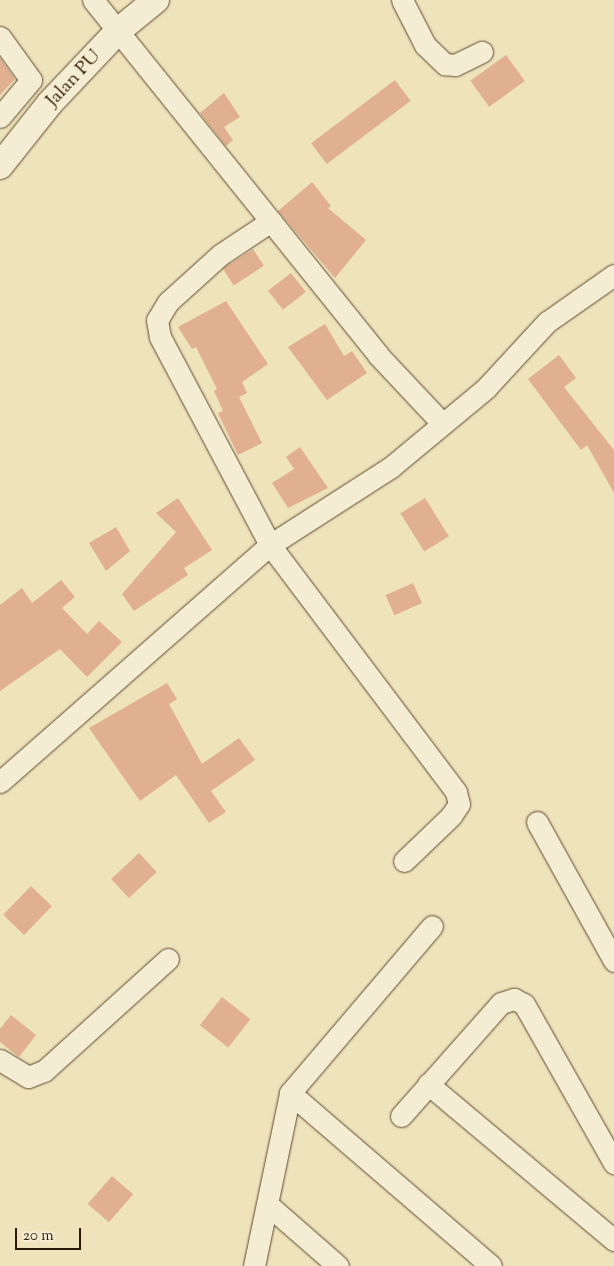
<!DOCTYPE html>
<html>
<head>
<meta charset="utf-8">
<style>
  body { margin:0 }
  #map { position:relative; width:614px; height:1266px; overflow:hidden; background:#efe3bc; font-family:"Sorts Mill Goudy",serif }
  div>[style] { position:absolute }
  .building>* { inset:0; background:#e0b090; transform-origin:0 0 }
  .roads { filter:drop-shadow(0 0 1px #5e4a2f) drop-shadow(0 0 1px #5e4a2f) }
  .minor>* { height:21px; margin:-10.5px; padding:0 10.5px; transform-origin:10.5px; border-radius:10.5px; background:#f5edd3 }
  .tertiary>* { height:26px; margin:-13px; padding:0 13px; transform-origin:13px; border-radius:13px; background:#f5edd3 }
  span { translate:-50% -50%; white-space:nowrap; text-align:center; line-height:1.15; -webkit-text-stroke:4.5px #f5edd3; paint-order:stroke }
  .street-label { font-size:19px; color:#2d1700 }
  .scale { position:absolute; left:15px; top:1228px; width:66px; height:22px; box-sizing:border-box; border:2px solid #2d1700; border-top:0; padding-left:6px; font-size:15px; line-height:18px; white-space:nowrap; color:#2d1700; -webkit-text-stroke:4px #f5edd3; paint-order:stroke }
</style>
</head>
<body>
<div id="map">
  <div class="building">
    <i style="left:506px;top:55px;width:32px;height:44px;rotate:54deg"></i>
    <i style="clip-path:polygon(0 58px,15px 79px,0 95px)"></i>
    <i style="left:395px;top:80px;width:26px;height:105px;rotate:53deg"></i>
    <i style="clip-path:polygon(224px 93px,240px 117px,224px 127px,233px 140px,226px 146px,200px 113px)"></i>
    <i style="clip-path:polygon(312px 182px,331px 206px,328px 208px,366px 240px,335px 278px,278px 211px)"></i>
    <i style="left:253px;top:249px;width:20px;height:36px;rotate:57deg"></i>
    <i style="left:291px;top:273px;width:24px;height:29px;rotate:52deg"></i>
    <i style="clip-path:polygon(226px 301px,268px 364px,242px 382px,247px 393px,239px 397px,262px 443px,238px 455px,218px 413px,223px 411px,214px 391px,217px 389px,196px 347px,192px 349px,178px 327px)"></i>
    <i style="clip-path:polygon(325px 324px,344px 356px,352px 351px,367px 373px,327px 400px,288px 347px)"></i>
    <i style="clip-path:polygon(559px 355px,576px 378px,564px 387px,614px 450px,614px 493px,587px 445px,581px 450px,528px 379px)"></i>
    <i style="clip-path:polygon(300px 447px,328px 488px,288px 508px,272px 483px,294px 469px,286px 457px)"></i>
    <i style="clip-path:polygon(178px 498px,212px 550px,184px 568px,188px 575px,134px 611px,122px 594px,176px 532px,156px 513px)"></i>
    <i style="left:425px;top:498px;width:45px;height:29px;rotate:58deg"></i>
    <i style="clip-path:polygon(116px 527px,130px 551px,106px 571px,89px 543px)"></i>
    <i style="clip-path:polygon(61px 580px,75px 597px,62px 608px,87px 634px,99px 621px,122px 642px,87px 677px,60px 649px,0 691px,0 605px,22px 588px,32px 603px)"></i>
    <i style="left:413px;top:583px;width:22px;height:30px;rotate:66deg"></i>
    <i style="clip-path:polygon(167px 683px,177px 699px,169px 704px,202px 764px,239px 738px,255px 760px,211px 791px,226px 812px,209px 823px,176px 775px,140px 801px,89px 728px)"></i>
    <i style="left:139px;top:853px;width:26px;height:38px;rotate:47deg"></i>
    <i style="left:31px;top:886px;width:29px;height:40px;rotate:44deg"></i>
    <i style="left:222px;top:997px;width:36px;height:36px;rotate:38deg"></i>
    <i style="clip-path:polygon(11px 1015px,36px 1035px,19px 1057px,0 1042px,0 1029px)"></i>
    <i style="left:112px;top:1176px;width:28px;height:37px;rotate:41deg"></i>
  </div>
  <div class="roads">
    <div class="minor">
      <i style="left:93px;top:0;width:455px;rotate:51.2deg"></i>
      <i style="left:378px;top:355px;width:92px;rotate:46.8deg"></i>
      <i style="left:402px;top:0;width:51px;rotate:62.9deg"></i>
      <i style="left:425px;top:45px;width:28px;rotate:44deg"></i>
      <i style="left:445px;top:64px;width:10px;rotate:6deg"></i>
      <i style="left:455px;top:65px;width:30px;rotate:-26deg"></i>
      <i style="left:0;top:37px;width:53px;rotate:54.2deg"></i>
      <i style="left:31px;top:80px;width:48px;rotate:130deg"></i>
      <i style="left:271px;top:221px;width:61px;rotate:146.3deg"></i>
      <i style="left:220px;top:255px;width:70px;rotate:137.9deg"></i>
      <i style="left:168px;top:302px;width:21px;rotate:121deg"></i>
      <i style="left:157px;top:320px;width:17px;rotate:80deg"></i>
      <i style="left:160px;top:337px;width:235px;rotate:62.1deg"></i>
      <i style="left:270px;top:545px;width:309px;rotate:53deg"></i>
      <i style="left:456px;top:792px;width:12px;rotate:76deg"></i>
      <i style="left:459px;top:804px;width:14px;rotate:124deg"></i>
      <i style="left:451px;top:816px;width:65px;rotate:136.2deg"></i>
      <i style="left:0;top:782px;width:359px;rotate:-41.3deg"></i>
      <i style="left:270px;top:545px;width:144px;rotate:-32.8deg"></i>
      <i style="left:391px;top:467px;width:124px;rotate:-39.7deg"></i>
      <i style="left:486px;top:388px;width:90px;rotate:-47.3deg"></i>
      <i style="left:547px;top:322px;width:82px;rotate:-35deg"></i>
      <i style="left:537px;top:822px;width:159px;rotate:61deg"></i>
      <i style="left:0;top:1060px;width:33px;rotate:31deg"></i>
      <i style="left:28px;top:1077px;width:17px;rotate:-21deg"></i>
      <i style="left:44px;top:1071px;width:167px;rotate:-42.1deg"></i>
      <i style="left:428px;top:1084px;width:243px;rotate:40deg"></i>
      <i style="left:290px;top:1093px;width:265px;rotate:40.7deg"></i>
      <i style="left:401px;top:1116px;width:151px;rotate:-48.5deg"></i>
      <i style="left:501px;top:1003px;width:14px;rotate:-17deg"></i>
      <i style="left:514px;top:999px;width:11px;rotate:27deg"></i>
      <i style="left:524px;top:1004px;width:183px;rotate:60.5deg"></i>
      <i style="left:267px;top:1204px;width:94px;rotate:41.1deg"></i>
      <i style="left:254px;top:1266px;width:177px;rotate:-78.2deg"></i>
      <i style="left:290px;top:1093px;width:219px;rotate:-49.6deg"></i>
    </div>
    <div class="tertiary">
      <i style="left:0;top:166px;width:80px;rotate:-51.6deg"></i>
      <i style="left:50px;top:103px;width:99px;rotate:-46.6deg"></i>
      <i style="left:118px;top:31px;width:49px;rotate:-39.2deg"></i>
    </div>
  </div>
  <div class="street-label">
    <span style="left:74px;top:79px;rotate:-47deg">Jalan PU</span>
  </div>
  <div class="scale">20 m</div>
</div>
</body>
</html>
